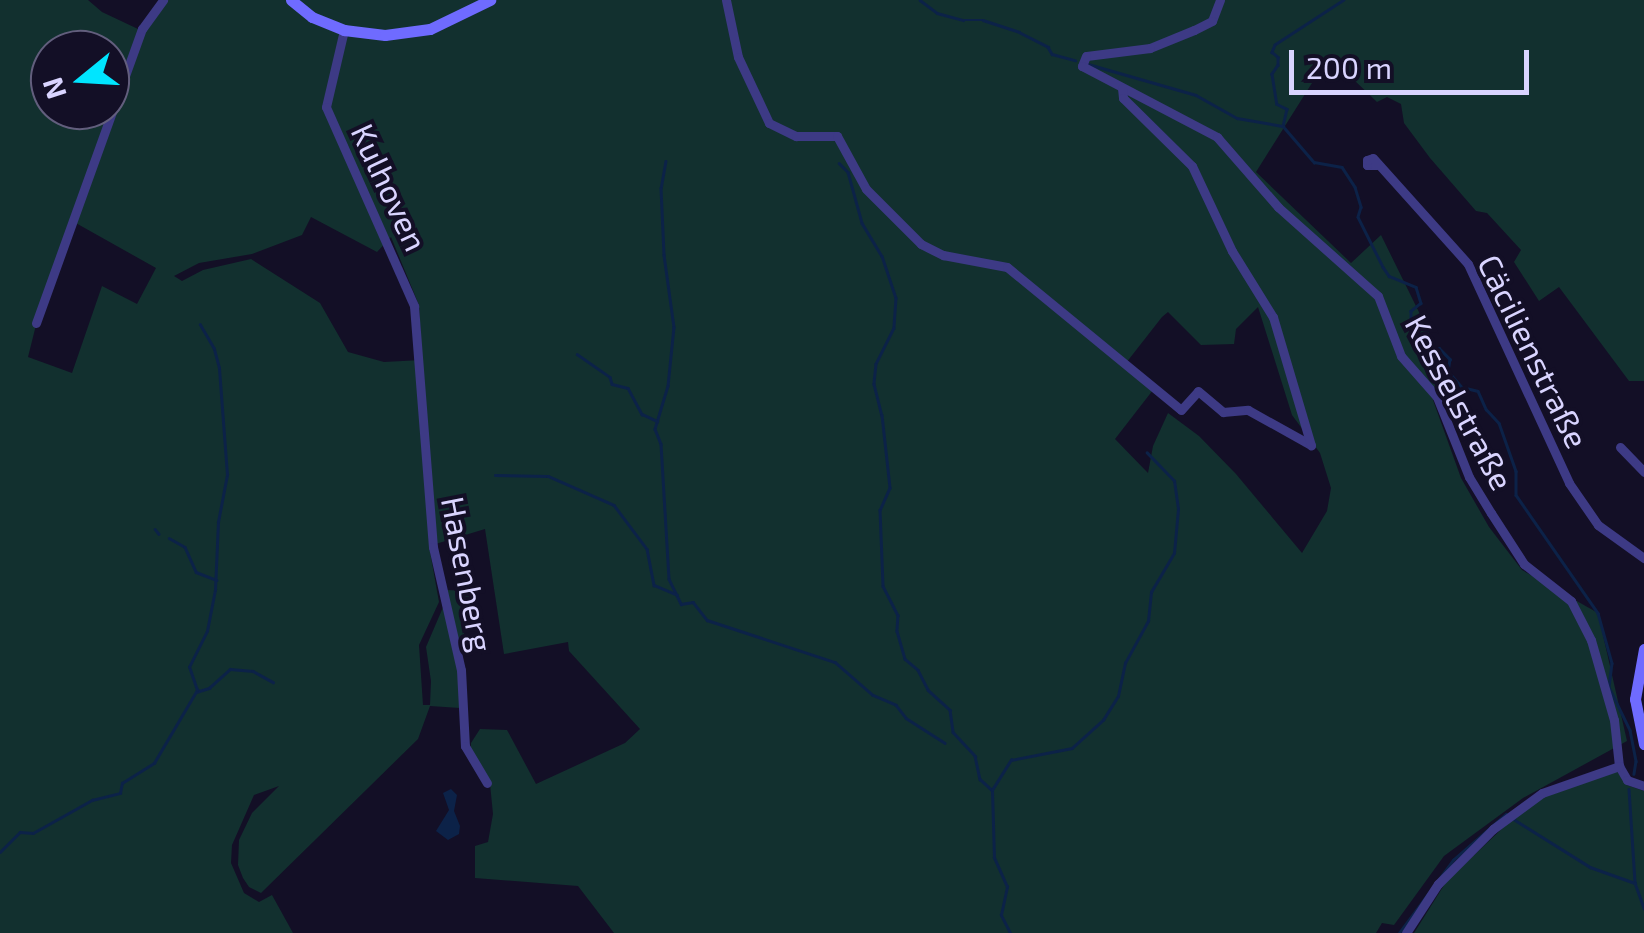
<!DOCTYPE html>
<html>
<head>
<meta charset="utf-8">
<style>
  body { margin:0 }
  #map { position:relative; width:1644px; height:933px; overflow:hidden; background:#130f26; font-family:"Exo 2",sans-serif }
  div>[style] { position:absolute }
  .green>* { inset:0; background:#12302f }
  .water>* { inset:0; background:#0c2248 }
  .stream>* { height:2.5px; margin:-1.25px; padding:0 1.25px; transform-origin:1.25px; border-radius:1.25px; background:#0c2248 }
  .street>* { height:9px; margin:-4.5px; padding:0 4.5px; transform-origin:4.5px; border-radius:4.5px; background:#3d3a85 }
  .secondary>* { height:11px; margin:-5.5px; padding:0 5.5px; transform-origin:5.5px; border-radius:5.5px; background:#6f6bff }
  span { translate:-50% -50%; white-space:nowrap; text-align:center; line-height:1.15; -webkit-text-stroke:8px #130f26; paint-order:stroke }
  .street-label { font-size:32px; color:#d9d4ff }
  .north { position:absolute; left:30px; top:30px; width:100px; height:100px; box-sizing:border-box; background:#130f26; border:2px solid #625e7d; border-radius:50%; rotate:252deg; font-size:28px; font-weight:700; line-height:40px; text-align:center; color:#d9d4ff }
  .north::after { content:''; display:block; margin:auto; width:35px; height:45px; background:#00e5ff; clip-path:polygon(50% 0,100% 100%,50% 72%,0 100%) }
  .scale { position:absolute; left:1289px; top:50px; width:240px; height:45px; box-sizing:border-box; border:5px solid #d9d4ff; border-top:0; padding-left:12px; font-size:30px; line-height:35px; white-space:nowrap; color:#d9d4ff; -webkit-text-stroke:8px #130f26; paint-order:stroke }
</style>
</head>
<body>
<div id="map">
  <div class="green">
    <i style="clip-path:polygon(evenodd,0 0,88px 0,102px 12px,138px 29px,163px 0,481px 0,467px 17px,497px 0,1644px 0,1644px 381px,1629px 381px,1559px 287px,1539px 301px,1514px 262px,1521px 250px,1487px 213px,1476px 211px,1430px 158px,1404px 123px,1401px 104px,1387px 97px,1377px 102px,1329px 56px,1256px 172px,1351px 263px,1381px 235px,1445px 365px,1433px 400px,1461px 478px,1489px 527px,1522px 570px,1598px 613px,1627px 741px,1523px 798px,1444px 856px,1394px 925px,1382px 923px,1376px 933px,614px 933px,578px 886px,475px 878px,475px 846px,488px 842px,493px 814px,490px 784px,471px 753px,471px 743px,480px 729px,507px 730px,536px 784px,625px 743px,640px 729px,569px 651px,568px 642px,504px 654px,485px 529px,429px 546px,439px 602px,419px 645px,423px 705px,430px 705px,431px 681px,426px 647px,447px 598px,446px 590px,471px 591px,458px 671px,460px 708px,430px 706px,418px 739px,261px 893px,249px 887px,243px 878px,238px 865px,239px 840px,252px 813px,279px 786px,254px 795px,232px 845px,231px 863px,244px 893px,259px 902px,272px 895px,293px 933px,0 933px,0 0,50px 50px,110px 50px,110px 110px,50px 110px,50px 50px,0 0,311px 217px,377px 252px,391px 237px,419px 305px,422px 360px,384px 362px,348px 352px,320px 303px,251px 259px,203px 270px,182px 281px,174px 276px,199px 263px,252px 254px,302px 235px,311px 217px,0 0,74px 222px,156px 268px,137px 304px,102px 286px,72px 373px,28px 357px,41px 305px,74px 222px,0 0,1258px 307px,1292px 415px,1320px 453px,1331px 488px,1327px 511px,1302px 553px,1236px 474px,1199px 436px,1168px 413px,1153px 446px,1148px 473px,1115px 439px,1153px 390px,1126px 363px,1162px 317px,1168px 312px,1201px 345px,1234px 344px,1236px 329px,1258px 307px)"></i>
    <i style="clip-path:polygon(1616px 770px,1627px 785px,1644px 791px,1644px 933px,1414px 933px,1446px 882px,1510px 821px,1543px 795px)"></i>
  </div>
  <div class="water">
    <i style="clip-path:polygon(451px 789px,457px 795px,454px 811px,460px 826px,459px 834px,448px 840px,436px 831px,449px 810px,443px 793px)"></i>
  </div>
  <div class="stream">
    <i style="left:920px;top:0;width:21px;rotate:37deg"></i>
    <i style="left:937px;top:13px;width:27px;rotate:15deg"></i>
    <i style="left:963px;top:20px;width:20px"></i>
    <i style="left:983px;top:20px;width:38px;rotate:18deg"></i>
    <i style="left:1019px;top:32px;width:33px;rotate:27deg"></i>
    <i style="left:1048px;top:47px;width:8px;rotate:60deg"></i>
    <i style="left:1052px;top:54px;width:24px;rotate:15deg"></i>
    <i style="left:1344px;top:0;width:82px;rotate:146.9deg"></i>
    <i style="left:1275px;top:45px;width:8px;rotate:113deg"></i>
    <i style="left:1272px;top:52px;width:8px;rotate:40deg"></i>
    <i style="left:1278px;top:57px;width:8px;rotate:90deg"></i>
    <i style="left:1278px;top:65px;width:11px;rotate:124deg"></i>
    <i style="left:1272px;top:74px;width:30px;rotate:81deg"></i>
    <i style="left:1277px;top:104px;width:11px;rotate:27deg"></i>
    <i style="left:1287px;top:109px;width:17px;rotate:103deg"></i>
    <i style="left:1283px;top:126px;width:48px;rotate:49.3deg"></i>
    <i style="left:1314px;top:162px;width:28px;rotate:10deg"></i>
    <i style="left:1342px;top:167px;width:24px;rotate:57deg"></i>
    <i style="left:1355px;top:187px;width:21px;rotate:73deg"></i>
    <i style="left:1361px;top:207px;width:10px;rotate:107deg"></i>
    <i style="left:1358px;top:217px;width:56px;rotate:63.4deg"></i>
    <i style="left:1383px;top:267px;width:11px;rotate:56deg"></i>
    <i style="left:1389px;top:276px;width:29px;rotate:22deg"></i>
    <i style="left:1416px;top:287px;width:17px;rotate:73deg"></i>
    <i style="left:1421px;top:303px;width:13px;rotate:141deg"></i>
    <i style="left:1411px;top:311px;width:12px;rotate:90deg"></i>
    <i style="left:1411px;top:323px;width:32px;rotate:54deg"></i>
    <i style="left:1430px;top:349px;width:9px;rotate:-6deg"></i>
    <i style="left:1439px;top:348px;width:16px;rotate:45deg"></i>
    <i style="left:1450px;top:359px;width:12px;rotate:99deg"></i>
    <i style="left:1448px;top:371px;width:21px;rotate:49deg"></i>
    <i style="left:1462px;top:387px;width:16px;rotate:14deg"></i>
    <i style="left:1478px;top:391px;width:20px;rotate:66deg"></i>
    <i style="left:1486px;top:409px;width:19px;rotate:47deg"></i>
    <i style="left:1499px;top:423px;width:51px;rotate:70.5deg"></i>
    <i style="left:1516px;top:471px;width:24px;rotate:90deg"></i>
    <i style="left:1516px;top:495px;width:144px;rotate:55.2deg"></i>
    <i style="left:1598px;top:613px;width:52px;rotate:74.4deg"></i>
    <i style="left:1612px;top:663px;width:24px;rotate:97deg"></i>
    <i style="left:1609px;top:687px;width:48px;rotate:64deg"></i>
    <i style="left:1630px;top:730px;width:32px;rotate:79deg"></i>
    <i style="left:1636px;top:761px;width:13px;rotate:99deg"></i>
    <i style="left:1088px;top:64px;width:112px;rotate:16deg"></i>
    <i style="left:1196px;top:95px;width:47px;rotate:29.3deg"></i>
    <i style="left:1237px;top:118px;width:47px;rotate:9.9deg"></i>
    <i style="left:666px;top:161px;width:27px;rotate:100deg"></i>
    <i style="left:661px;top:188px;width:67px;rotate:87.4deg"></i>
    <i style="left:664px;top:255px;width:73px;rotate:82.1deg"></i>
    <i style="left:674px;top:327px;width:59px;rotate:95.8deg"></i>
    <i style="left:668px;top:386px;width:45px;rotate:106.8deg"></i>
    <i style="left:655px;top:429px;width:16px;rotate:68deg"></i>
    <i style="left:661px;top:444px;width:135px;rotate:86.6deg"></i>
    <i style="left:669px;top:579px;width:28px;rotate:64deg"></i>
    <i style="left:681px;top:604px;width:12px;rotate:-9deg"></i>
    <i style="left:693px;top:602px;width:23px;rotate:52deg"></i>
    <i style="left:707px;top:620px;width:135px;rotate:18.2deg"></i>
    <i style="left:835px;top:662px;width:50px;rotate:41deg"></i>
    <i style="left:873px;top:695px;width:25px;rotate:23deg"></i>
    <i style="left:896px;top:705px;width:16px;rotate:52deg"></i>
    <i style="left:906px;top:718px;width:46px;rotate:32.7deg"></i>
    <i style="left:839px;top:163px;width:13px;rotate:45deg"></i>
    <i style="left:848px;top:172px;width:53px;rotate:74.6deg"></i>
    <i style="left:862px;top:223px;width:39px;rotate:59deg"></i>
    <i style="left:882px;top:256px;width:44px;rotate:71.6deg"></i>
    <i style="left:896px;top:298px;width:30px;rotate:94deg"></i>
    <i style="left:894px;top:328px;width:40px;rotate:116.6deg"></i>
    <i style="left:876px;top:364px;width:20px;rotate:96deg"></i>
    <i style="left:874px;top:384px;width:32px;rotate:76deg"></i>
    <i style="left:882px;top:415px;width:73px;rotate:83.7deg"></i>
    <i style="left:890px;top:488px;width:24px;rotate:114deg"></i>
    <i style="left:880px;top:510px;width:76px;rotate:87.7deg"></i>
    <i style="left:883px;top:586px;width:33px;rotate:63deg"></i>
    <i style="left:898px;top:615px;width:16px;rotate:94deg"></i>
    <i style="left:897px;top:631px;width:29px;rotate:74deg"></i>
    <i style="left:905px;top:659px;width:17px;rotate:40deg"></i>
    <i style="left:918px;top:670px;width:22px;rotate:63deg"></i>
    <i style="left:928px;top:690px;width:30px;rotate:42deg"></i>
    <i style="left:950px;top:710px;width:22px;rotate:82deg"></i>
    <i style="left:953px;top:732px;width:33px;rotate:47deg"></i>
    <i style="left:975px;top:756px;width:24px;rotate:78deg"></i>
    <i style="left:980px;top:779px;width:16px;rotate:43deg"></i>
    <i style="left:577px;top:354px;width:40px;rotate:34.9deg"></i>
    <i style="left:610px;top:377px;width:7px;rotate:74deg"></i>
    <i style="left:612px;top:384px;width:16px;rotate:14deg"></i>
    <i style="left:628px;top:388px;width:30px;rotate:62deg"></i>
    <i style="left:642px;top:414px;width:17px;rotate:25deg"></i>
    <i style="left:495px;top:475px;width:53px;rotate:1.1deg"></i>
    <i style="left:548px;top:476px;width:72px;rotate:23.7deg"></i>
    <i style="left:614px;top:505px;width:55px;rotate:53.1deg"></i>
    <i style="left:647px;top:549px;width:37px;rotate:79deg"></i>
    <i style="left:654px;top:585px;width:25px;rotate:23deg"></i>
    <i style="left:155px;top:529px;width:6px;rotate:51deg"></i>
    <i style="left:169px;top:538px;width:18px;rotate:29deg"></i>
    <i style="left:185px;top:547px;width:27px;rotate:66deg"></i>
    <i style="left:196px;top:572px;width:22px;rotate:21deg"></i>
    <i style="left:196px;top:692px;width:14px;rotate:-17deg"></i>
    <i style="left:209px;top:688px;width:28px;rotate:-42deg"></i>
    <i style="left:230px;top:669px;width:23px;rotate:5deg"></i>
    <i style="left:253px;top:671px;width:23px;rotate:29deg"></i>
    <i style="left:1629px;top:789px;width:94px;rotate:86.3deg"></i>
    <i style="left:1512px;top:818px;width:92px;rotate:32.1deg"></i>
    <i style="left:1590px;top:867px;width:48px;rotate:19.6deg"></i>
    <i style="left:1635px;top:883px;width:27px;rotate:70deg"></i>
    <i style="left:0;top:852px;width:28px;rotate:-45deg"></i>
    <i style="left:20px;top:832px;width:13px;rotate:4deg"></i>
    <i style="left:33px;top:833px;width:68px;rotate:-29.2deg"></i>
    <i style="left:92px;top:800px;width:29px;rotate:-14deg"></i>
    <i style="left:120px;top:793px;width:10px;rotate:-79deg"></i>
    <i style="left:122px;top:783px;width:38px;rotate:-32deg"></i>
    <i style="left:154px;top:763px;width:85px;rotate:-59.5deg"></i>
    <i style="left:197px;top:690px;width:24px;rotate:-109deg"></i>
    <i style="left:189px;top:667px;width:40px;rotate:-63.4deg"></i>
    <i style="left:207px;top:631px;width:42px;rotate:-79deg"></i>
    <i style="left:215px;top:590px;width:68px;rotate:-87.5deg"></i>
    <i style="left:218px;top:522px;width:48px;rotate:-79.2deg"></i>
    <i style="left:227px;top:475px;width:107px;rotate:-94.3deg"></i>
    <i style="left:219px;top:368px;width:20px;rotate:-105deg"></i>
    <i style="left:214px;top:349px;width:28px;rotate:-120deg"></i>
    <i style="left:1010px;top:933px;width:20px;rotate:-117deg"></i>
    <i style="left:1001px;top:915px;width:29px;rotate:-78deg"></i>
    <i style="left:1007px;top:887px;width:32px;rotate:-114deg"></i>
    <i style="left:994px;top:858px;width:68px;rotate:-91.7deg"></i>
    <i style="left:992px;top:790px;width:36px;rotate:-58deg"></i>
    <i style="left:1011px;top:760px;width:62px;rotate:-11.1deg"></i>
    <i style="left:1072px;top:748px;width:42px;rotate:-42.1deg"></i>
    <i style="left:1103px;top:720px;width:28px;rotate:-58deg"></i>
    <i style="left:1118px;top:696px;width:34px;rotate:-78deg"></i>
    <i style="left:1125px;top:663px;width:48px;rotate:-61.3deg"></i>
    <i style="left:1148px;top:621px;width:29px;rotate:-84deg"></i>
    <i style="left:1151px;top:592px;width:45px;rotate:-59.5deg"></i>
    <i style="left:1174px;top:553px;width:44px;rotate:-84.8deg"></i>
    <i style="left:1178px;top:509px;width:28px;rotate:-98deg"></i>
    <i style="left:1174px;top:481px;width:39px;rotate:-134deg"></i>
    <i style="left:1399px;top:933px;width:91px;rotate:-53.5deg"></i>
    <i style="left:1453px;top:860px;width:70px;rotate:-41deg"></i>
  </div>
  <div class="street">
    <i style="left:726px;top:0;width:58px;rotate:78.1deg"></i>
    <i style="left:738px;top:57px;width:73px;rotate:64.8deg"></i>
    <i style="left:769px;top:123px;width:30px;rotate:26deg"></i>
    <i style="left:796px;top:136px;width:41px"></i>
    <i style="left:837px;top:136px;width:60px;rotate:61.3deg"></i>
    <i style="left:866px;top:189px;width:78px;rotate:45deg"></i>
    <i style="left:921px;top:244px;width:25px;rotate:27deg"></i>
    <i style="left:943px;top:255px;width:65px;rotate:10.6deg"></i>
    <i style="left:1007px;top:267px;width:225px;rotate:39.4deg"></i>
    <i style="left:1181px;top:410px;width:25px;rotate:-48deg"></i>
    <i style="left:1198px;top:391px;width:33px;rotate:40deg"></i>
    <i style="left:1223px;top:412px;width:25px;rotate:-5deg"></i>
    <i style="left:1248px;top:410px;width:72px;rotate:29.1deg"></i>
    <i style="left:1220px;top:0;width:22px;rotate:111deg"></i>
    <i style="left:1212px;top:21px;width:20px;rotate:153deg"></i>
    <i style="left:1194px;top:30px;width:48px;rotate:157.8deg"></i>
    <i style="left:1150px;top:48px;width:64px;rotate:172.9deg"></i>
    <i style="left:1086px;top:56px;width:11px;rotate:112deg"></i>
    <i style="left:1082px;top:66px;width:153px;rotate:27.7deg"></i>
    <i style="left:1217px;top:137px;width:93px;rotate:48.9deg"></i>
    <i style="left:1278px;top:207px;width:134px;rotate:41.7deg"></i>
    <i style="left:1378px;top:296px;width:64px;rotate:69deg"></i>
    <i style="left:1401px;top:356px;width:55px;rotate:48.7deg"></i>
    <i style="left:1437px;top:397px;width:86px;rotate:68.2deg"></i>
    <i style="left:1469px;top:477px;width:42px;rotate:58.6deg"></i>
    <i style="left:1491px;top:513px;width:61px;rotate:57.1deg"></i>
    <i style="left:1524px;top:564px;width:60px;rotate:38.2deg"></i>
    <i style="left:1571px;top:601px;width:44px;rotate:62.9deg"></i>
    <i style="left:1591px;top:640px;width:83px;rotate:74deg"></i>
    <i style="left:1614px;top:720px;width:46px;rotate:83.8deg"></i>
    <i style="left:1619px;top:766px;width:16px;rotate:60deg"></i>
    <i style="left:1627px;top:780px;width:18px;rotate:19deg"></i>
    <i style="left:344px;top:30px;width:79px;rotate:103.2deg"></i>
    <i style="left:326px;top:107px;width:218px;rotate:66.1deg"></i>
    <i style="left:414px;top:306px;width:242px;rotate:85.5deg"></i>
    <i style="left:433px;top:547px;width:126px;rotate:77.2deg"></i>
    <i style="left:461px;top:670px;width:76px;rotate:87deg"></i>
    <i style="left:465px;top:746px;width:43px;rotate:59.3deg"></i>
    <i style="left:1122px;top:88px;width:10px;rotate:84deg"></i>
    <i style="left:1123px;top:98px;width:97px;rotate:44.6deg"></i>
    <i style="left:1192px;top:166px;width:94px;rotate:64.8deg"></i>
    <i style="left:1232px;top:251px;width:78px;rotate:58.2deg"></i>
    <i style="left:1273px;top:317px;width:134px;rotate:73.5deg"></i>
    <i style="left:1377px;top:165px;width:10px;rotate:180deg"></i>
    <i style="left:1367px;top:165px;width:5px;rotate:-90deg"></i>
    <i style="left:1367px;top:160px;width:6px;rotate:-18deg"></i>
    <i style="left:1373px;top:158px;width:142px;rotate:48.1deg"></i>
    <i style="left:1468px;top:264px;width:241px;rotate:65.2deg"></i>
    <i style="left:1569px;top:483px;width:51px;rotate:55.4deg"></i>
    <i style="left:1598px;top:525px;width:57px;rotate:35.7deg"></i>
    <i style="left:36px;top:323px;width:313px;rotate:-70.2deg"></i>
    <i style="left:142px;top:29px;width:36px;rotate:-54deg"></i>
    <i style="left:1620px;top:447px;width:35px;rotate:46deg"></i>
    <i style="left:1406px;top:933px;width:59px;rotate:-56.9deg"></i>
    <i style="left:1438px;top:884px;width:78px;rotate:-45deg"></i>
    <i style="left:1493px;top:829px;width:61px;rotate:-36.3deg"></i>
    <i style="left:1542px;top:793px;width:82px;rotate:-19.3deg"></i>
  </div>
  <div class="secondary">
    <i style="left:291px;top:0;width:27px;rotate:39deg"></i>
    <i style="left:312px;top:17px;width:35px;rotate:22deg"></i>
    <i style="left:344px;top:30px;width:41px;rotate:7deg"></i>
    <i style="left:385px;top:35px;width:45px;rotate:-7.6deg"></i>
    <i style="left:430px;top:29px;width:67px;rotate:-25.8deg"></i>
    <i style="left:1644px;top:649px;width:51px;rotate:100.2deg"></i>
    <i style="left:1635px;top:699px;width:46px;rotate:78.7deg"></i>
  </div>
  <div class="street-label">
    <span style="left:390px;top:187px;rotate:65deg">Kulhoven</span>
    <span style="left:1534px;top:351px;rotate:64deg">Cäcilienstraße</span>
    <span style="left:1460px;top:402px;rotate:62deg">Kesselstraße</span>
    <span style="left:468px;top:574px;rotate:79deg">Hasenberg</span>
  </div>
  <div class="north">N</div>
  <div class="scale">200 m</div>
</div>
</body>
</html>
